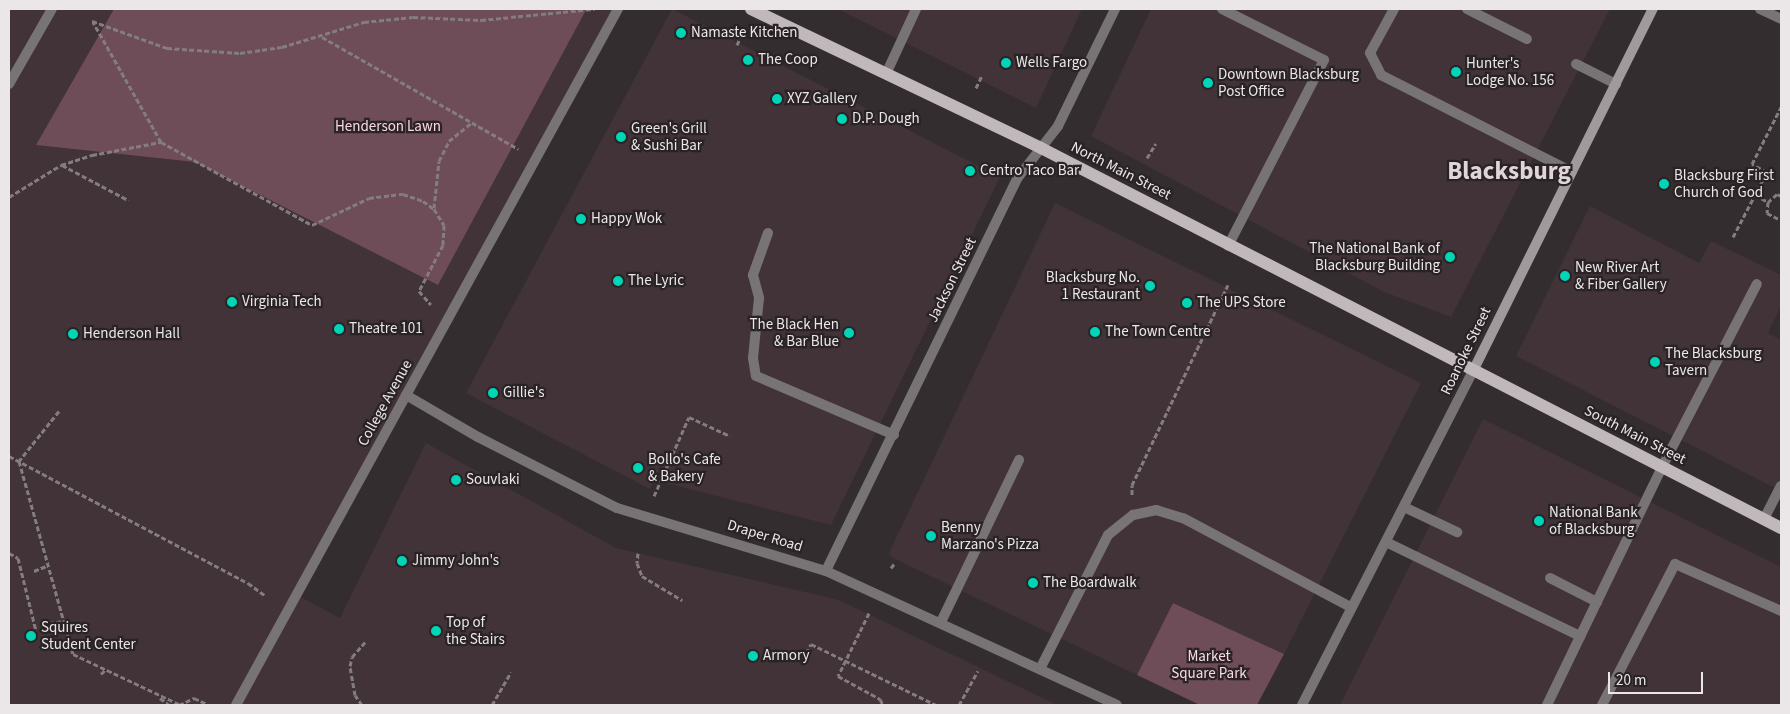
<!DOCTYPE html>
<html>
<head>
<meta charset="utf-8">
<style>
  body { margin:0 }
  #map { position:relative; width:1790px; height:714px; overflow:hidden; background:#342d2f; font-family:"Source Sans 3",sans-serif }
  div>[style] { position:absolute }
  .built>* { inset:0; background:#413337 }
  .green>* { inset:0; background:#6e4c58 }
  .path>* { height:3px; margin-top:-1.5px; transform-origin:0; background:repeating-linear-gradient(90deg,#847d7f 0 5px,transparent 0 7.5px) }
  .service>* { height:10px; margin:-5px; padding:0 5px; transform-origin:5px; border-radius:5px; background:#787475 }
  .pedestrian>* { height:10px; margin:-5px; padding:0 5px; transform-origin:5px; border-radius:5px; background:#787475 }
  .minor>* { height:10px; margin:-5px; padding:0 5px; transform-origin:5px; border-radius:5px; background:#787475 }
  .tertiary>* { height:10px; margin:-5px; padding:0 5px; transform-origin:5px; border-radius:5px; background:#787475 }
  .secondary>* { height:10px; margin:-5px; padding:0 5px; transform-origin:5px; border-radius:5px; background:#a09a9c }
  .primary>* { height:12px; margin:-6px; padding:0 6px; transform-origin:6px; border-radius:6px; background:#c0b8ba }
  .dots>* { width:14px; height:14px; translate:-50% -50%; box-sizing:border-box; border:2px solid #2a2325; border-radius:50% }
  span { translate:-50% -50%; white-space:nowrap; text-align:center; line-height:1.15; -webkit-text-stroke:4.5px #2a2325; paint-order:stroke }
  .poi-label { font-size:15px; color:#ebe6e7 }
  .left { translate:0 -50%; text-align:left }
  .right { translate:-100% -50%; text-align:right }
  .park-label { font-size:15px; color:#fcd8e3 }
  .street-label { font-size:15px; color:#ebe6e7 }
  .town-label { font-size:25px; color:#e0d6d9; font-weight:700 }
  .frame { position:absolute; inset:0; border:10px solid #ebe6e7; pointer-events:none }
  .scale { position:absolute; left:1608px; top:672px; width:95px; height:22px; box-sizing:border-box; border:2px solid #ebe6e7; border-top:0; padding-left:6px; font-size:15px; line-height:18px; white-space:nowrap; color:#ebe6e7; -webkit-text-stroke:4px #2a2325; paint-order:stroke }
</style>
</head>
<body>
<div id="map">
  <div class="built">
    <i style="clip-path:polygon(9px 9px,613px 9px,297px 595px,340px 618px,426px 443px,616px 548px,839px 600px,1057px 705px,9px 705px)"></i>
    <i style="clip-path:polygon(672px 9px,1000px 177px,831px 525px,654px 480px,650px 489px,466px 393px)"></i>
    <i style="clip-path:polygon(838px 9px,1082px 9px,1036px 108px)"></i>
    <i style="clip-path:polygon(1151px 9px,1610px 9px,1451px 317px,1384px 292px,1091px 136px)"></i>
    <i style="clip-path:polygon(1055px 203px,1421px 383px,1284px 654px,1173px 603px,1137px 675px,893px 558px,889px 553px)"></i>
    <i style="clip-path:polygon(1590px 206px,1699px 263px,1711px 241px,1781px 275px,1781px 306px,1768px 333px,1781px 340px,1781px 491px,1516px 356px)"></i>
    <i style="clip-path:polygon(1483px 419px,1781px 567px,1781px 705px,1340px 705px)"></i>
  </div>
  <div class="green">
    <i style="clip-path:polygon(114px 9px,585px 9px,586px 10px,438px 285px,195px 162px,36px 145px)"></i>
    <i style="clip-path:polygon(1173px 603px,1284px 654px,1257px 705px,1200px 705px,1137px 675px)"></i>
  </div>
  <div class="path">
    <i style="left:92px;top:21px;width:80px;rotate:19.8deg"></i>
    <i style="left:167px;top:48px;width:73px;rotate:3.9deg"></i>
    <i style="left:240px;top:53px;width:42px;rotate:-8.1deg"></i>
    <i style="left:282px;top:47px;width:86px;rotate:-17deg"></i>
    <i style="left:364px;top:22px;width:49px;rotate:-5.8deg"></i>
    <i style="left:413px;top:17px;width:68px;rotate:2.5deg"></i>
    <i style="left:481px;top:20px;width:114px;rotate:-5.6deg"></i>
    <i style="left:322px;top:37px;width:226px;rotate:29.7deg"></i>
    <i style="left:737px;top:45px;width:8px;rotate:-67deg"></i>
    <i style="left:976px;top:88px;width:14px;rotate:-65deg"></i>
    <i style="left:161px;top:142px;width:172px;rotate:28.8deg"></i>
    <i style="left:312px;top:225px;width:63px;rotate:-25.3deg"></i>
    <i style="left:369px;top:198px;width:34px;rotate:-7deg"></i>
    <i style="left:403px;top:194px;width:21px;rotate:19deg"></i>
    <i style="left:423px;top:201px;width:14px;rotate:36deg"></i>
    <i style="left:434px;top:209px;width:19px;rotate:58deg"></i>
    <i style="left:444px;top:225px;width:20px;rotate:93deg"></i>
    <i style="left:443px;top:245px;width:52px;rotate:117.6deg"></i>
    <i style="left:419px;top:291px;width:18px;rotate:49deg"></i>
    <i style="left:1147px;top:158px;width:17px;rotate:-59deg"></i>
    <i style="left:62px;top:165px;width:75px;rotate:27.9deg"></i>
    <i style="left:1755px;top:195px;width:15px;rotate:28deg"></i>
    <i style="left:1781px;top:196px;width:4px;rotate:-153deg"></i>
    <i style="left:1777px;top:194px;width:12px;rotate:138deg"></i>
    <i style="left:1768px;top:202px;width:11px;rotate:95deg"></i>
    <i style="left:1767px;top:213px;width:16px;rotate:27deg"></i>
    <i style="left:9px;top:197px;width:61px;rotate:-31.6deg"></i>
    <i style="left:61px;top:165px;width:33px;rotate:-18deg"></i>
    <i style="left:92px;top:155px;width:70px;rotate:-10.7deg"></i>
    <i style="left:161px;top:142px;width:138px;rotate:-119.5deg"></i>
    <i style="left:434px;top:208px;width:47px;rotate:-83.9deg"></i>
    <i style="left:439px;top:161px;width:22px;rotate:-63deg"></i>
    <i style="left:449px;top:141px;width:28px;rotate:-39deg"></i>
    <i style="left:1733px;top:237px;width:73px;rotate:-62.4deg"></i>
    <i style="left:1767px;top:172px;width:17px;rotate:-152deg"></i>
    <i style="left:1752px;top:164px;width:64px;rotate:-63deg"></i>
    <i style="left:59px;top:411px;width:64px;rotate:128.7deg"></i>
    <i style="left:19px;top:461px;width:200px;rotate:74.4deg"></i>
    <i style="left:73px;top:654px;width:117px;rotate:25.3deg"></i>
    <i style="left:9px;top:456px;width:271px;rotate:28deg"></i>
    <i style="left:248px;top:583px;width:22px;rotate:36deg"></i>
    <i style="left:1132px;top:495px;width:10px;rotate:-90deg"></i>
    <i style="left:1132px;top:485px;width:222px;rotate:-64.4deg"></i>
    <i style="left:654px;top:496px;width:86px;rotate:-66.1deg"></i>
    <i style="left:689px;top:417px;width:45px;rotate:24.9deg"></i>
    <i style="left:9px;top:553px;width:10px;rotate:29deg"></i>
    <i style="left:18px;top:558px;width:75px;rotate:76.1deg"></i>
    <i style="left:638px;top:553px;width:10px;rotate:96deg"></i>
    <i style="left:637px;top:563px;width:14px;rotate:69deg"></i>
    <i style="left:642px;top:576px;width:47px;rotate:31deg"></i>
    <i style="left:891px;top:568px;width:5px;rotate:-53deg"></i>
    <i style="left:34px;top:571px;width:16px;rotate:-22deg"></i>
    <i style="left:869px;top:613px;width:70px;rotate:116.2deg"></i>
    <i style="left:838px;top:676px;width:48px;rotate:28.7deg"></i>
    <i style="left:880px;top:699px;width:7px;rotate:63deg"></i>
    <i style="left:49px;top:623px;width:16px;rotate:-7deg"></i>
    <i style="left:806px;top:653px;width:10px;rotate:-61deg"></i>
    <i style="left:811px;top:644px;width:139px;rotate:26deg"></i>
    <i style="left:101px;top:674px;width:6px;rotate:-45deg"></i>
    <i style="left:160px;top:698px;width:11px;rotate:38deg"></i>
    <i style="left:179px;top:705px;width:17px;rotate:-25deg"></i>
    <i style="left:194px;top:698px;width:14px;rotate:25deg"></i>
    <i style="left:362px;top:705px;width:12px;rotate:-125deg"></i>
    <i style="left:355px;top:695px;width:29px;rotate:-100deg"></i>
    <i style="left:350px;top:666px;width:9px;rotate:-77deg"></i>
    <i style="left:352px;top:657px;width:20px;rotate:-49deg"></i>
    <i style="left:492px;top:705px;width:38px;rotate:-60deg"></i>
    <i style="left:959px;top:705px;width:39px;rotate:-61deg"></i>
  </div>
  <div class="service">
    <i style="left:1222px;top:9px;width:114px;rotate:26.6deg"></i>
    <i style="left:1324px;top:60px;width:209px;rotate:117.3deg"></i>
    <i style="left:1394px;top:9px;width:50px;rotate:118.6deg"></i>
    <i style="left:1370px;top:53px;width:25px;rotate:63deg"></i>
    <i style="left:1381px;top:75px;width:214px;rotate:26.9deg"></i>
    <i style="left:1467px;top:9px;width:67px;rotate:26.6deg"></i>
    <i style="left:1576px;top:64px;width:45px;rotate:26.6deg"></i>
    <i style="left:886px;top:74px;width:72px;rotate:-65.2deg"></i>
    <i style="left:768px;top:233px;width:45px;rotate:109.7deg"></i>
    <i style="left:753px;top:275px;width:24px;rotate:75deg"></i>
    <i style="left:759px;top:298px;width:60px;rotate:95.7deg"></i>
    <i style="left:753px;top:358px;width:18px;rotate:81deg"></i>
    <i style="left:756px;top:376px;width:150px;rotate:23.1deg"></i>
    <i style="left:1404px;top:507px;width:59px;rotate:25.3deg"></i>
    <i style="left:1764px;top:519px;width:37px;rotate:-63deg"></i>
    <i style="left:1386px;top:542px;width:216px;rotate:25.9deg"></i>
    <i style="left:1550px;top:578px;width:53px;rotate:27.1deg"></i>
    <i style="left:941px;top:622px;width:180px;rotate:-64.3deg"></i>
    <i style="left:1040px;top:669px;width:150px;rotate:-63.1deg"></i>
    <i style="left:1108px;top:535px;width:32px;rotate:-39deg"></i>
    <i style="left:1133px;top:515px;width:24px;rotate:-12deg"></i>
    <i style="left:1156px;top:510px;width:28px;rotate:17deg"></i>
    <i style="left:1183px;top:518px;width:191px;rotate:28deg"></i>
    <i style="left:1547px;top:705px;width:264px;rotate:-64.2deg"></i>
    <i style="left:1662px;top:467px;width:206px;rotate:-62.6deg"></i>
    <i style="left:1602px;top:705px;width:159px;rotate:-62.6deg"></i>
    <i style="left:1675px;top:564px;width:116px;rotate:23.9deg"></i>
  </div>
  <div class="pedestrian">
    <i style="left:406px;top:395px;width:83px;rotate:30.3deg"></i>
    <i style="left:478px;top:437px;width:156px;rotate:27.1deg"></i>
    <i style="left:617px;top:508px;width:218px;rotate:16.8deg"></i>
  </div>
  <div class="minor">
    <i style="left:1760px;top:9px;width:23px;rotate:25deg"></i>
    <i style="left:1041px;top:148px;width:39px;rotate:128deg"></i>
    <i style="left:1017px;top:179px;width:436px;rotate:116deg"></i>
    <i style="left:826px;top:571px;width:320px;rotate:24.7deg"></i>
    <i style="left:236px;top:705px;width:794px;rotate:-61.24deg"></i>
  </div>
  <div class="tertiary">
    <i style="left:9px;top:84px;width:86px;rotate:-60.2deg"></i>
    <i style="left:1041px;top:148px;width:28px;rotate:-52deg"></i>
    <i style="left:1058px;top:126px;width:130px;rotate:-64deg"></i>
    <i style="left:1302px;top:705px;width:375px;rotate:-62.9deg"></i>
  </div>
  <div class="secondary">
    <i style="left:1473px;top:371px;width:404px;rotate:-63.6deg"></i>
  </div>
  <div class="primary">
    <i style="left:751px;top:9px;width:322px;rotate:25.6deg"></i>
    <i style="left:1041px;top:148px;width:832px;rotate:27.18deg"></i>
  </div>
  <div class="dots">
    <i style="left:681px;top:33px;background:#00d5b7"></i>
    <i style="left:748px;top:60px;background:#00d5b7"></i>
    <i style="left:1006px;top:63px;background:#00d5b7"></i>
    <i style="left:1456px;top:72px;background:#00d5b7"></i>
    <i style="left:1208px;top:83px;background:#00d5b7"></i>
    <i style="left:777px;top:99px;background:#00d5b7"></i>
    <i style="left:842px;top:119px;background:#00d5b7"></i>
    <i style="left:621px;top:137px;background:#00d5b7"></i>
    <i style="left:970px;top:171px;background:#00d5b7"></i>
    <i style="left:1664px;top:184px;background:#00d5b7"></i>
    <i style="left:581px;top:219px;background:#00d5b7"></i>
    <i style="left:1450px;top:257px;background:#00d5b7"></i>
    <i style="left:1565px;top:276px;background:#00d5b7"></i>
    <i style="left:618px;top:281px;background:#00d5b7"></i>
    <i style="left:1150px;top:286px;background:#00d5b7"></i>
    <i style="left:232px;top:302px;background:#00d5b7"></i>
    <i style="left:1187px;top:303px;background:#00d5b7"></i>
    <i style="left:339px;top:329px;background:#00d5b7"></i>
    <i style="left:1095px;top:332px;background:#00d5b7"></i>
    <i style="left:849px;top:333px;background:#00d5b7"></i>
    <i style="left:73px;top:334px;background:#00d5b7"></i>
    <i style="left:1655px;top:362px;background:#00d5b7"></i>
    <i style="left:493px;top:393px;background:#00d5b7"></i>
    <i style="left:638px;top:468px;background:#00d5b7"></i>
    <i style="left:456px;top:480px;background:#00d5b7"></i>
    <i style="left:1539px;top:521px;background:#00d5b7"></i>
    <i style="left:931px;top:536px;background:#00d5b7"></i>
    <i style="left:402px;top:561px;background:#00d5b7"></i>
    <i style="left:1033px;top:583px;background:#00d5b7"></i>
    <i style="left:436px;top:631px;background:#00d5b7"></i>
    <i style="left:31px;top:636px;background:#00d5b7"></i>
    <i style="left:753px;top:656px;background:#00d5b7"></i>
  </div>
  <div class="poi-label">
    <span class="left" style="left:691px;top:33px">Namaste Kitchen</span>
    <span class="left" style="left:758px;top:60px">The Coop</span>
    <span class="left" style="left:1016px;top:63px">Wells Fargo</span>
    <span class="left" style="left:1466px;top:72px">Hunter's<br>Lodge No. 156</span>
    <span class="left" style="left:1218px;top:83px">Downtown Blacksburg<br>Post Office</span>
    <span class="left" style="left:787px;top:99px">XYZ Gallery</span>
    <span class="left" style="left:852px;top:119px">D.P. Dough</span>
    <span class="left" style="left:631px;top:137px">Green's Grill<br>&amp; Sushi Bar</span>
    <span class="left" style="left:980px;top:171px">Centro Taco Bar</span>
    <span class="left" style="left:1674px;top:184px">Blacksburg First<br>Church of God</span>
    <span class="left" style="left:591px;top:219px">Happy Wok</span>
    <span class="right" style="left:1440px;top:257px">The National Bank of<br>Blacksburg Building</span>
    <span class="left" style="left:1575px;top:276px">New River Art<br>&amp; Fiber Gallery</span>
    <span class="right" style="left:1140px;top:286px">Blacksburg No.<br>1 Restaurant</span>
    <span class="left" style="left:628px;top:281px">The Lyric</span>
    <span class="left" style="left:242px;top:302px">Virginia Tech</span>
    <span class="left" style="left:1197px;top:303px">The UPS Store</span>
    <span class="right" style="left:839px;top:333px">The Black Hen<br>&amp; Bar Blue</span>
    <span class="left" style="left:349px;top:329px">Theatre 101</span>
    <span class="left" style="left:1105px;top:332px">The Town Centre</span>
    <span class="left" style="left:83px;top:334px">Henderson Hall</span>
    <span class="left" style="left:1665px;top:362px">The Blacksburg<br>Tavern</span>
    <span class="left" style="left:503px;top:393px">Gillie's</span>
    <span class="left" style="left:648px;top:468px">Bollo's Cafe<br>&amp; Bakery</span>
    <span class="left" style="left:466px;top:480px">Souvlaki</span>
    <span class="left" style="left:1549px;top:521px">National Bank<br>of Blacksburg</span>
    <span class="left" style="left:941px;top:536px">Benny<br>Marzano's Pizza</span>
    <span class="left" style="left:412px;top:561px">Jimmy John's</span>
    <span class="left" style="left:1043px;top:583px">The Boardwalk</span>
    <span class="left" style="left:446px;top:631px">Top of<br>the Stairs</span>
    <span class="left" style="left:41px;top:636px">Squires<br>Student Center</span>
    <span class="left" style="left:763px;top:656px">Armory</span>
  </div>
  <div class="park-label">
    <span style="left:388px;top:127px">Henderson Lawn</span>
    <span style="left:1209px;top:665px">Market<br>Square Park</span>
  </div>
  <div class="street-label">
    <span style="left:1121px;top:171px;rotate:27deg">North Main Street</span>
    <span style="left:952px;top:280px;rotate:-64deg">Jackson Street</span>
    <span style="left:1466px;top:351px;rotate:-64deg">Roanoke Street</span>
    <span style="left:385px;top:403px;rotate:-61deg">College Avenue</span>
    <span style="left:1635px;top:435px;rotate:27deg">South Main Street</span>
    <span style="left:765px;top:536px;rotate:17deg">Draper Road</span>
  </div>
  <div class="town-label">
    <span style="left:1509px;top:171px">Blacksburg</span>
  </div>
  <div class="frame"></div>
  <div class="scale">20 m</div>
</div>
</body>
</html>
